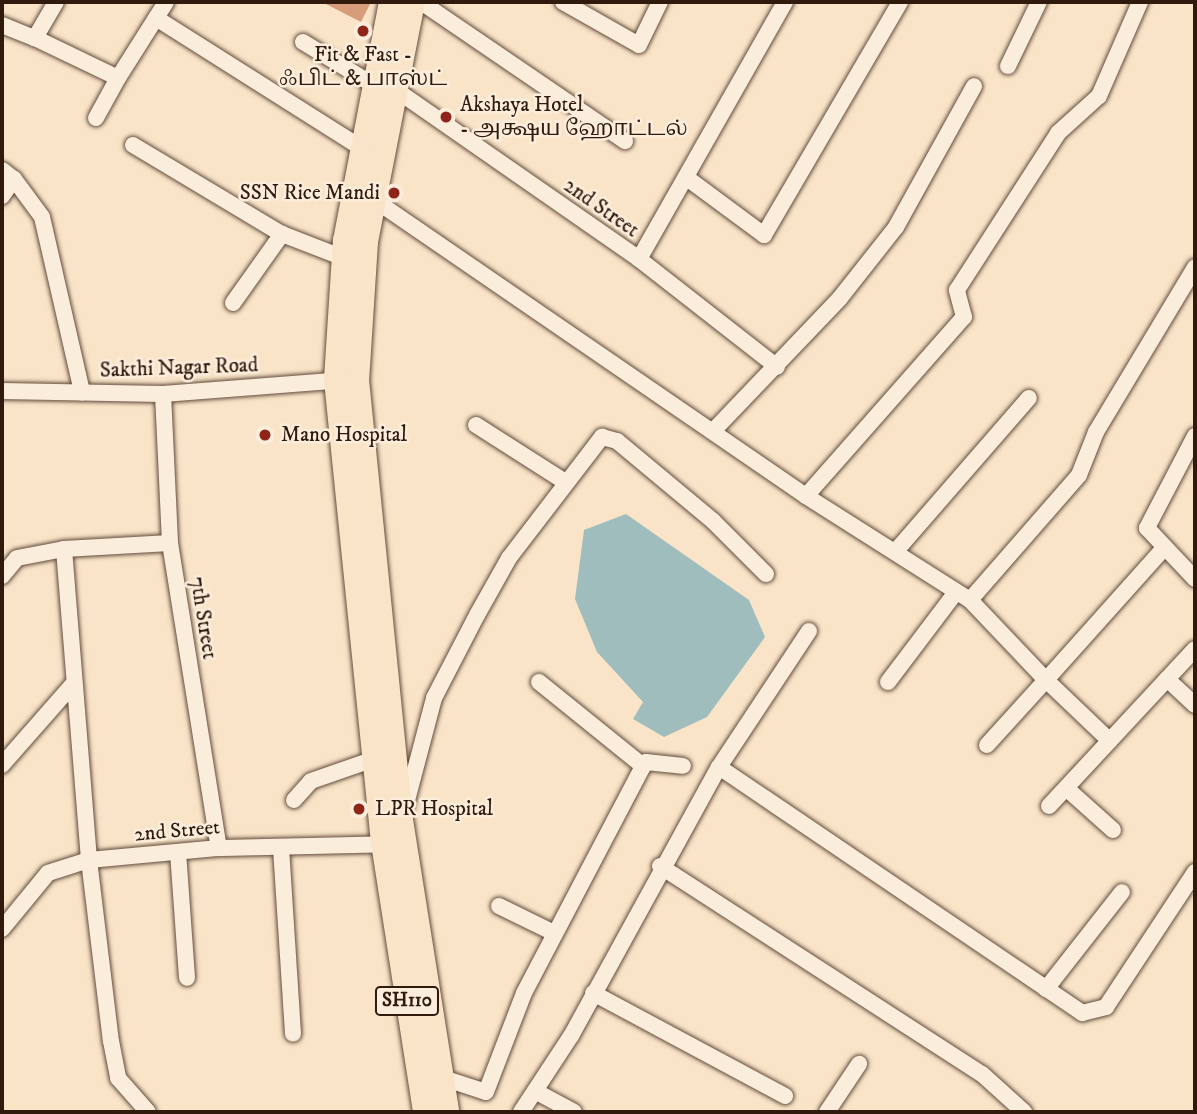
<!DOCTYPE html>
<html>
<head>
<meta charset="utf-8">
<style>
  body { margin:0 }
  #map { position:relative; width:1197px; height:1114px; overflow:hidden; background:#f9e4c8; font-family:"IM FELL DW Pica","Noto Serif Tamil",serif }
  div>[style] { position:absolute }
  .water>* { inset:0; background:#a0bdbd }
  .building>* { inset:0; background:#d79c7a }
  .roads { filter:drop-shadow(0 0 2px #624c3c) drop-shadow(0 0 2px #624c3c) }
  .minor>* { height:16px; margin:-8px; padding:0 8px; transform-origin:8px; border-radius:8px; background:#fbeddb }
  .primary>* { height:24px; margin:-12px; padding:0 12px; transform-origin:12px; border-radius:12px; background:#f9e4c8 }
  .dots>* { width:19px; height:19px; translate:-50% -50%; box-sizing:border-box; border:4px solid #fbeddb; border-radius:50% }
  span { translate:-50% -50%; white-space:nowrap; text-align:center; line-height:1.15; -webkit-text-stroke:5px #fbeddb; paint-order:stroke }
  .shield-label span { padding:2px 5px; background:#fbeddb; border:2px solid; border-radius:5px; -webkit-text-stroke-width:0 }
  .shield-label { font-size:19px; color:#30190d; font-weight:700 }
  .poi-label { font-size:21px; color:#30190d }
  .left { translate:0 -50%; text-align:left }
  .right { translate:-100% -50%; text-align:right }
  .street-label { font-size:21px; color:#30190d }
  .frame { position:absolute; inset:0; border:4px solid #30190d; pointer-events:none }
</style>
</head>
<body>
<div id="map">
  <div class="water">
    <i style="clip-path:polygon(626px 514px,749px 600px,765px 637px,707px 717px,664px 737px,633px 719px,643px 702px,597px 652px,575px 599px,584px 530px)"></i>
  </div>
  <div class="building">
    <i style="clip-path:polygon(322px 2px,371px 2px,361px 22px)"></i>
  </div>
  <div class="roads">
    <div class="minor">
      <i style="left:56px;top:2px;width:42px;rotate:120.3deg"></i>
      <i style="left:35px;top:38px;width:92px;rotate:25.7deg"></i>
      <i style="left:118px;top:78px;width:90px;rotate:-57.7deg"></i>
      <i style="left:421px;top:2px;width:247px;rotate:34.3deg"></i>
      <i style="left:563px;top:2px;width:87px;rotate:29.5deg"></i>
      <i style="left:639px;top:45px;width:48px;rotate:-64deg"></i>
      <i style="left:156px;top:18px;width:245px;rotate:32.3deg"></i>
      <i style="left:2px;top:25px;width:35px;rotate:22deg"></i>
      <i style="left:303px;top:42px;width:84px;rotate:31.4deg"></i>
      <i style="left:1008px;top:66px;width:71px;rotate:-64.2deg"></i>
      <i style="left:396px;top:90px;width:296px;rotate:34.8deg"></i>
      <i style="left:639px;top:259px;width:175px;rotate:38deg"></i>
      <i style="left:96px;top:118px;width:46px;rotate:-61.2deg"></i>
      <i style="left:133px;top:145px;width:174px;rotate:30.9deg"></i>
      <i style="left:282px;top:234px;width:66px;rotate:21.2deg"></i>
      <i style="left:2px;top:170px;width:15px;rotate:37deg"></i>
      <i style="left:14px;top:179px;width:21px;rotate:125deg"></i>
      <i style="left:687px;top:178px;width:96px;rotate:36.5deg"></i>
      <i style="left:764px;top:235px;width:270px;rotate:-59.7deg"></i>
      <i style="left:14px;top:179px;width:47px;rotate:53.6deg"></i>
      <i style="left:42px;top:217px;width:180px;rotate:77.1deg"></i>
      <i style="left:373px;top:199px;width:525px;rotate:34.45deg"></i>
      <i style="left:806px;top:496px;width:194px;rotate:32.4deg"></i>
      <i style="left:970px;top:600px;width:110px;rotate:46.5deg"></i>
      <i style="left:1046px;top:680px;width:176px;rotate:-48.2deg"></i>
      <i style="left:639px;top:259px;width:296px;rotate:-60.4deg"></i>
      <i style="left:233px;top:303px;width:85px;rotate:-54.6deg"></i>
      <i style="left:2px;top:391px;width:161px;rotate:1.1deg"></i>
      <i style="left:163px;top:394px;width:182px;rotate:-4.4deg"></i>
      <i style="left:163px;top:394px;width:149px;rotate:87.3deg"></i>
      <i style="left:170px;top:543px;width:309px;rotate:80.9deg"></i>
      <i style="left:476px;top:425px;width:106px;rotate:32.6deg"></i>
      <i style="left:715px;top:429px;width:181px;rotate:-46.3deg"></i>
      <i style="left:840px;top:298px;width:90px;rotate:-51.7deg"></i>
      <i style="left:896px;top:227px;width:161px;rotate:-61deg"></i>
      <i style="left:1195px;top:436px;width:104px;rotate:117.6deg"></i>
      <i style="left:1147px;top:528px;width:70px;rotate:46.7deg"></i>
      <i style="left:806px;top:496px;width:239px;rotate:-48.6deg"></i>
      <i style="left:964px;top:317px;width:28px;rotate:-105deg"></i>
      <i style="left:957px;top:290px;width:187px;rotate:-57.2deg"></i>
      <i style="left:1058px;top:133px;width:55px;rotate:-42.1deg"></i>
      <i style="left:1099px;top:96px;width:103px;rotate:-66.4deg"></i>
      <i style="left:64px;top:549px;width:312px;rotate:85.4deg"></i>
      <i style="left:89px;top:860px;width:182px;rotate:83.1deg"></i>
      <i style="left:111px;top:1041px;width:38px;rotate:79deg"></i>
      <i style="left:118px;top:1078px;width:45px;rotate:48.6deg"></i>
      <i style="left:895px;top:552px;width:204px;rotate:-49deg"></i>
      <i style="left:2px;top:576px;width:23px;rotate:-50deg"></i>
      <i style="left:17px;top:558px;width:48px;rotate:-10.8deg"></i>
      <i style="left:64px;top:549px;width:106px;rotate:-3.2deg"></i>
      <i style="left:970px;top:600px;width:166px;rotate:-48.9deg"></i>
      <i style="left:1079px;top:475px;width:46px;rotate:-68.4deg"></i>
      <i style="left:1096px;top:432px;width:192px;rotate:-59deg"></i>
      <i style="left:1167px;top:679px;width:38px;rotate:43deg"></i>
      <i style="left:539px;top:682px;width:134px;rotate:38.9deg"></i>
      <i style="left:888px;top:682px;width:113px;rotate:-52.9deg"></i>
      <i style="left:987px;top:745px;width:88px;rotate:-47.8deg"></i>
      <i style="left:1046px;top:680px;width:88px;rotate:43.6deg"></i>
      <i style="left:2px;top:765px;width:109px;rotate:-48.7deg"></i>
      <i style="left:719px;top:767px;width:163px;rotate:-56.5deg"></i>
      <i style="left:1066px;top:788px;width:63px;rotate:41.8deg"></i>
      <i style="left:294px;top:800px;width:25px;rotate:-48deg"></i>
      <i style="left:311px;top:781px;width:67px;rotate:-19.2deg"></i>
      <i style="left:1049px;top:806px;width:214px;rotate:-47.1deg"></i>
      <i style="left:405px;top:808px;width:114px;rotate:-75.2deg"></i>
      <i style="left:434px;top:698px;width:93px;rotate:-62.6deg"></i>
      <i style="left:477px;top:615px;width:65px;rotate:-60.7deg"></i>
      <i style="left:509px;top:558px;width:153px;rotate:-52.5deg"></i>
      <i style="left:602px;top:437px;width:16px;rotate:15deg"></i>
      <i style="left:617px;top:441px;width:125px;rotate:39.8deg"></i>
      <i style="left:713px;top:521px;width:75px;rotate:45deg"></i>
      <i style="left:281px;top:848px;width:186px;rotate:86.3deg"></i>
      <i style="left:178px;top:852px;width:126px;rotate:85.9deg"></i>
      <i style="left:660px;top:866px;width:383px;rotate:32.9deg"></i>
      <i style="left:982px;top:1074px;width:57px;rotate:42.1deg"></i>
      <i style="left:499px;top:906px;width:61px;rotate:26.1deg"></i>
      <i style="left:2px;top:929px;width:72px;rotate:-50.6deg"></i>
      <i style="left:48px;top:873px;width:43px;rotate:-17.6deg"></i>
      <i style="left:89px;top:860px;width:131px;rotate:-5.3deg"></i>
      <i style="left:219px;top:848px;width:171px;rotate:-1.3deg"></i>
      <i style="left:1046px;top:989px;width:123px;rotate:-51.9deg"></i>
      <i style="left:593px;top:993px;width:218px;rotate:28.2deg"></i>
      <i style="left:440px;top:1077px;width:48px;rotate:18.1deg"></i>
      <i style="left:486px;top:1092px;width:106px;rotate:-69deg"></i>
      <i style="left:524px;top:993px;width:256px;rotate:-62.3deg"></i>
      <i style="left:643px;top:766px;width:5px;rotate:-53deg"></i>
      <i style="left:646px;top:762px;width:37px;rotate:6deg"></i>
      <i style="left:535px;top:1091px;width:44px;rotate:28.3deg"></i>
      <i style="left:521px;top:1112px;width:91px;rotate:-56.7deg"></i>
      <i style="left:571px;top:1036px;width:307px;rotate:-61.2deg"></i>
      <i style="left:719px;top:767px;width:439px;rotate:34.1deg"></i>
      <i style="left:1082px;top:1013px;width:25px;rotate:-14deg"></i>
      <i style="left:1106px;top:1007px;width:162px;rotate:-56.6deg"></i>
      <i style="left:827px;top:1112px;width:58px;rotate:-56.3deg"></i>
    </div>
    <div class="primary">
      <i style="left:391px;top:2px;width:242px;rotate:100.9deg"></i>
      <i style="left:345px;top:240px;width:140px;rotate:93.7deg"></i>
      <i style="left:336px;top:380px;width:465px;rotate:84.2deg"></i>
      <i style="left:383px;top:843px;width:272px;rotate:81.1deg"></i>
      <i style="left:413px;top:2px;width:245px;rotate:101.1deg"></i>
      <i style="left:366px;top:242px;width:138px;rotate:93.7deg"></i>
      <i style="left:357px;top:380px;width:442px;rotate:84.3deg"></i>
      <i style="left:401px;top:820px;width:296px;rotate:81deg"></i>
    </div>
  </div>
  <div class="dots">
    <i style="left:363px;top:31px;background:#8f2418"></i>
    <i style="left:446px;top:117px;background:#8f2418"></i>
    <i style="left:394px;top:193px;background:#8f2418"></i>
    <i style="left:265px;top:435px;background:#8f2418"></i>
    <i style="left:359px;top:809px;background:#8f2418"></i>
  </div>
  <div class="shield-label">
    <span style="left:407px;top:1001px">SH110</span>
  </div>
  <div class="poi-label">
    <span style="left:363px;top:67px">Fit &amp; Fast -<br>ஃபிட் &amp; பாஸ்ட்</span>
    <span class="left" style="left:460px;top:117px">Akshaya Hotel<br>- அக்ஷய ஹோட்டல்</span>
    <span class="right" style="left:380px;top:193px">SSN Rice Mandi</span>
    <span class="left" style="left:281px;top:435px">Mano Hospital</span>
    <span class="left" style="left:375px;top:809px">LPR Hospital</span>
  </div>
  <div class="street-label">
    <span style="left:601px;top:208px;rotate:35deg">2nd Street</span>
    <span style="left:179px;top:368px;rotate:-2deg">Sakthi Nagar Road</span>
    <span style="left:203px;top:618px;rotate:81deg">7th Street</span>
    <span style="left:177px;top:831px;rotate:-5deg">2nd Street</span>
  </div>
  <div class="frame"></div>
</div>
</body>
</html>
